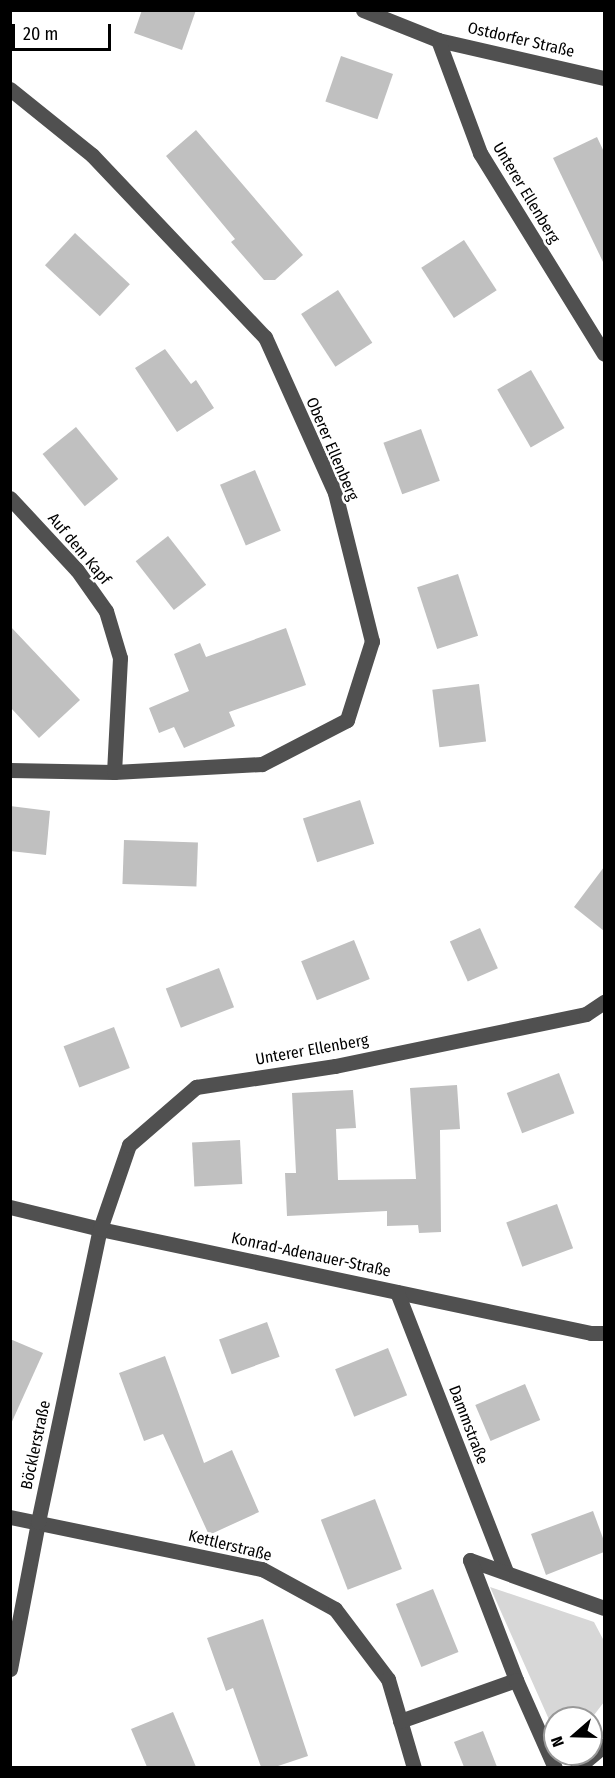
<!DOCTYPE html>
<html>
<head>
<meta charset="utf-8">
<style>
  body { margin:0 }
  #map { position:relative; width:615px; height:1778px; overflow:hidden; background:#fff; font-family:"Fira Sans Condensed",sans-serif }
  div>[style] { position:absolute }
  .green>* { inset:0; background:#d7d7d7 }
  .building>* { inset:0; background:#c0c0c0; transform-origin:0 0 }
  .minor>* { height:15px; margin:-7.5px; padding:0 7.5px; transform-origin:7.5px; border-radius:7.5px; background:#505050 }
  span { translate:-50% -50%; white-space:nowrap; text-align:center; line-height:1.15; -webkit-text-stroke:5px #fff; paint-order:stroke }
  .street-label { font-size:16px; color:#000 }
  .frame { position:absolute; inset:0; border:12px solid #000; pointer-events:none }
  .north { position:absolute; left:543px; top:1706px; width:60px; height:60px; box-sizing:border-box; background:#fff; border:2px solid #999; border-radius:50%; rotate:250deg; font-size:16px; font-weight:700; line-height:24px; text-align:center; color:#000 }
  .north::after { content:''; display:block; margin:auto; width:21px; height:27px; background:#000; clip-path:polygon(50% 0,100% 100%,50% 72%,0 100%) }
  .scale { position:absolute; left:12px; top:24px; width:99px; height:27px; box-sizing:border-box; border:3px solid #000; border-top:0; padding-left:8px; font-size:18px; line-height:21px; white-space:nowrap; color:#000; -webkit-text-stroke:4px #fff; paint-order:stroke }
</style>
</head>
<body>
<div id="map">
  <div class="green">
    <i style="clip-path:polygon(490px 1587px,594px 1622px,604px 1641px,604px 1702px,591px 1719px,555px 1718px,555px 1733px)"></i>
  </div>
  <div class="building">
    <i style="clip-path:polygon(142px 10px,196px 10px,182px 50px,134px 33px)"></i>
    <i style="left:341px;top:56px;width:55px;height:48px;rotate:19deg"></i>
    <i style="clip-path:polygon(196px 130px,303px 255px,275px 280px,264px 280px,231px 242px,235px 239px,166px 156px)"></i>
    <i style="clip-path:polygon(597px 137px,604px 152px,604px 264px,553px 158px)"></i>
    <i style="left:75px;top:233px;width:75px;height:44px;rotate:43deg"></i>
    <i style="left:464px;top:240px;width:60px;height:51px;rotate:57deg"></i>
    <i style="left:338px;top:290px;width:63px;height:44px;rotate:57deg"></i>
    <i style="clip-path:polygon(165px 349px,191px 384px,196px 380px,214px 408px,177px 432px,135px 368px)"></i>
    <i style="left:531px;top:370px;width:67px;height:39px;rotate:60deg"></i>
    <i style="left:76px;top:427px;width:67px;height:43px;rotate:51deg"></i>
    <i style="left:421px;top:429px;width:55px;height:40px;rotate:70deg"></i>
    <i style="left:255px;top:470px;width:66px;height:38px;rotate:67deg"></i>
    <i style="left:168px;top:536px;width:62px;height:41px;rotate:52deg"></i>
    <i style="left:458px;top:574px;width:65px;height:43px;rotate:72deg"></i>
    <i style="clip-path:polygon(10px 626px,80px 700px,39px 738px,10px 707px)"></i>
    <i style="clip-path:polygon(286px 628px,306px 685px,229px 712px,235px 726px,184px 748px,174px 727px,159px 733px,149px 708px,189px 691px,174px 654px,200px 643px,206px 657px)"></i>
    <i style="left:479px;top:684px;width:58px;height:47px;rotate:83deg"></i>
    <i style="left:360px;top:800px;width:46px;height:60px;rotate:72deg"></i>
    <i style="clip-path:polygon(10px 806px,50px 811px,46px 855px,10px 851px)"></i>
    <i style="left:124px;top:840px;width:74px;height:44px;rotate:2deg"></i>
    <i style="clip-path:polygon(604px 867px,604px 931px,574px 907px)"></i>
    <i style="left:480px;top:928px;width:44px;height:33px;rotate:66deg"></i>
    <i style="left:354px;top:940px;width:42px;height:57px;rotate:68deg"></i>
    <i style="left:219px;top:968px;width:42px;height:57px;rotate:69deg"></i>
    <i style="left:114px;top:1027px;width:44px;height:54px;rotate:69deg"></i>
    <i style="left:559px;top:1073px;width:43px;height:56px;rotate:69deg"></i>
    <i style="clip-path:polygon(457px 1085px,460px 1129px,440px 1130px,441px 1232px,419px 1233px,418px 1225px,387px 1226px,387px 1211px,287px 1216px,285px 1173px,296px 1173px,292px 1093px,353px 1090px,356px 1128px,336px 1129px,338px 1180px,416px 1179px,410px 1088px)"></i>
    <i style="left:240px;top:1140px;width:44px;height:48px;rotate:87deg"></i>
    <i style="left:557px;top:1204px;width:47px;height:54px;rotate:70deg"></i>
    <i style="left:267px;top:1322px;width:37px;height:51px;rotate:70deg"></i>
    <i style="clip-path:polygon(10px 1339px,43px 1353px,10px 1426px)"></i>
    <i style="left:388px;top:1348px;width:51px;height:57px;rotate:68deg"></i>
    <i style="clip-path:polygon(165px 1356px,204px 1463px,232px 1450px,259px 1512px,209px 1535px,163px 1434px,144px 1441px,119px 1373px)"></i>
    <i style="left:525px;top:1384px;width:39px;height:54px;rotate:67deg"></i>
    <i style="left:375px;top:1499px;width:75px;height:58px;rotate:69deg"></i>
    <i style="clip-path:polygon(593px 1511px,604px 1541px,604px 1552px,546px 1575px,531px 1534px)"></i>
    <i style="left:433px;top:1589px;width:68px;height:40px;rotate:68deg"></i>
    <i style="clip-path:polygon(263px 1619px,308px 1756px,275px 1767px,261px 1767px,233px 1688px,226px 1691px,207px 1638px)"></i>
    <i style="clip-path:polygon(173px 1712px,196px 1767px,147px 1767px,131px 1729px)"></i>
    <i style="clip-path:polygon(483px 1731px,497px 1767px,464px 1767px,454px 1742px)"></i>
  </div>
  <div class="minor">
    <i style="left:363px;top:10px;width:81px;rotate:21.8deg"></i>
    <i style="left:438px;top:40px;width:170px;rotate:12.9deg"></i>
    <i style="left:438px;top:40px;width:121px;rotate:69.6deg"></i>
    <i style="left:480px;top:153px;width:236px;rotate:58.3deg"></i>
    <i style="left:10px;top:89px;width:105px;rotate:38.8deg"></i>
    <i style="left:92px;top:155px;width:251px;rotate:46.5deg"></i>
    <i style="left:265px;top:337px;width:171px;rotate:65.8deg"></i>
    <i style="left:335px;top:493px;width:153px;rotate:76deg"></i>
    <i style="left:372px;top:641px;width:83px;rotate:107.6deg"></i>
    <i style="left:347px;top:720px;width:96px;rotate:152.6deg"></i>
    <i style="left:262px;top:764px;width:148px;rotate:176.9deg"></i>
    <i style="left:114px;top:772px;width:104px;rotate:-178.9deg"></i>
    <i style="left:10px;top:498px;width:98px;rotate:47.1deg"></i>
    <i style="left:77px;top:570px;width:50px;rotate:54.7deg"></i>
    <i style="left:106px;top:611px;width:49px;rotate:73.4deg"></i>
    <i style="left:120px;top:658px;width:114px;rotate:93deg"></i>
    <i style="left:10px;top:1207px;width:93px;rotate:13.7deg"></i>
    <i style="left:100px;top:1229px;width:502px;rotate:11.96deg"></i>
    <i style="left:591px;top:1333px;width:13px"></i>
    <i style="left:397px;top:1292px;width:300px;rotate:68.7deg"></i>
    <i style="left:10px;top:1517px;width:257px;rotate:11.7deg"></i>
    <i style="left:262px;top:1569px;width:83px;rotate:28.7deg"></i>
    <i style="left:335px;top:1609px;width:88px;rotate:52.9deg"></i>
    <i style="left:388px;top:1679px;width:93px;rotate:73.7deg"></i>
    <i style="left:470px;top:1560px;width:142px;rotate:19.7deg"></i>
    <i style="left:470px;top:1560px;width:129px;rotate:69deg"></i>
    <i style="left:10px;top:1669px;width:150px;rotate:-79.2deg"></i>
    <i style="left:38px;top:1522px;width:299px;rotate:-78.1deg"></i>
    <i style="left:100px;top:1229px;width:89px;rotate:-71deg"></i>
    <i style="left:129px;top:1145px;width:89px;rotate:-40.9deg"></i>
    <i style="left:196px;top:1087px;width:141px;rotate:-8.6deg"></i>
    <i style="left:335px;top:1066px;width:256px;rotate:-11.7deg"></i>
    <i style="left:586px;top:1014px;width:22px;rotate:-34deg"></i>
    <i style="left:400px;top:1721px;width:123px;rotate:-19.5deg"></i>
    <i style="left:516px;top:1680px;width:96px;rotate:66.1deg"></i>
    <i style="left:577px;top:1768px;width:35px;rotate:-40deg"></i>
  </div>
  <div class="street-label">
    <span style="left:521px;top:40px;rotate:13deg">Ostdorfer Straße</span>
    <span style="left:526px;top:193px;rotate:59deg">Unterer Ellenberg</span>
    <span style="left:332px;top:449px;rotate:67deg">Oberer Ellenberg</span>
    <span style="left:79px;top:549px;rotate:50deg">Auf dem Kapf</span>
    <span style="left:312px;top:1050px;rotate:-10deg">Unterer Ellenberg</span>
    <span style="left:311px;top:1255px;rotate:12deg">Konrad-Adenauer-Straße</span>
    <span style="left:468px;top:1425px;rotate:69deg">Dammstraße</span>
    <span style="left:36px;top:1445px;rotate:-78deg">Böcklerstraße</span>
    <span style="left:230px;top:1546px;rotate:14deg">Kettlerstraße</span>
  </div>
  <div class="frame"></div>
  <div class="north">N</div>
  <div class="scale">20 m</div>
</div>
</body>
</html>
